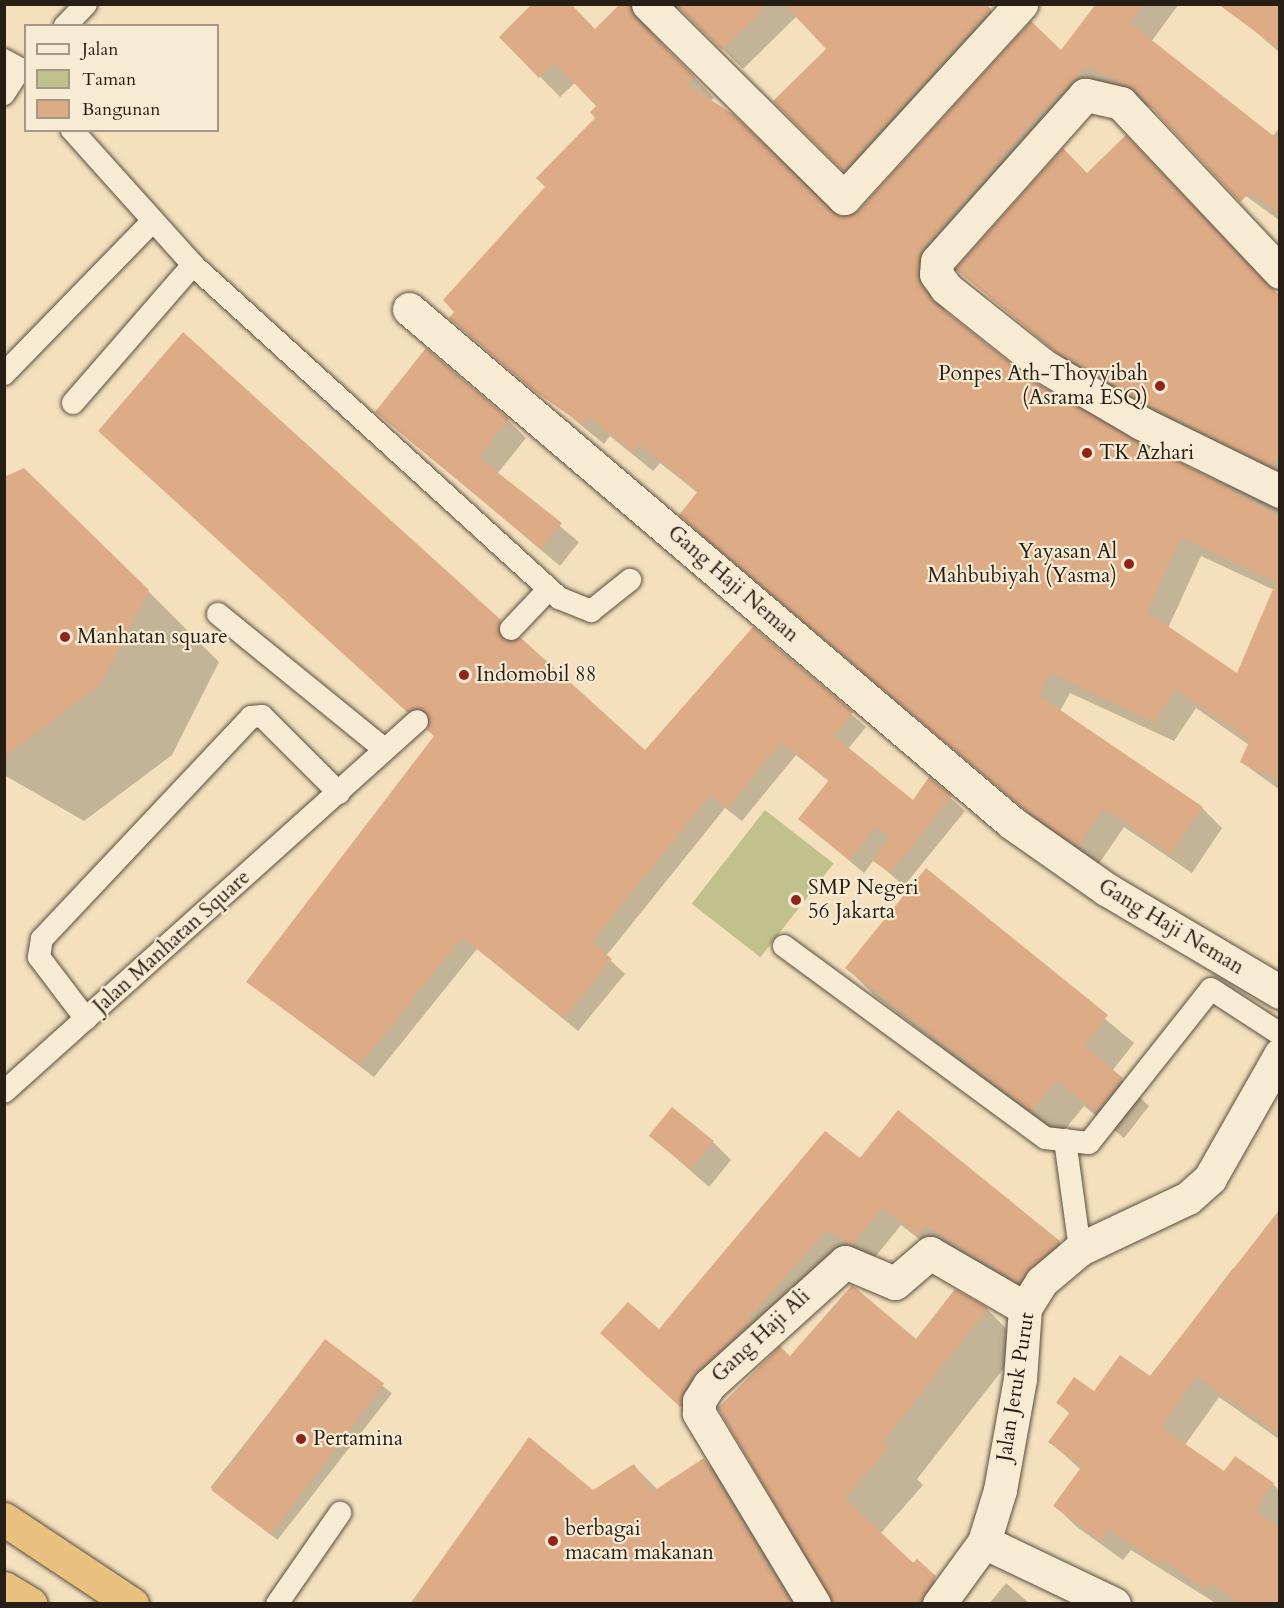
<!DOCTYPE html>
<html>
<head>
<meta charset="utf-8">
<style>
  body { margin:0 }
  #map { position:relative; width:1284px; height:1608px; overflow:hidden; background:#f4e0bd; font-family:Cardo,serif }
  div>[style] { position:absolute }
  .green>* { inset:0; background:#c1c18d; transform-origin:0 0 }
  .shadow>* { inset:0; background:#0003; transform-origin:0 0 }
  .building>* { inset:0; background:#ddab86; transform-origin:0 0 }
  .roads { filter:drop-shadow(0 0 2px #5a4e3f) drop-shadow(0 0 2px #5a4e3f) }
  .lane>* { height:22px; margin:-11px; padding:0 11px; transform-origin:11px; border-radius:11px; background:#f8ebd4 }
  .street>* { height:33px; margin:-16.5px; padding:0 16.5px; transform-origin:16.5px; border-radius:16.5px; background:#f8ebd4 }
  .highway>* { height:33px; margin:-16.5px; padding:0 16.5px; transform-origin:16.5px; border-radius:16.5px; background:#eac07e }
  .dots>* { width:16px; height:16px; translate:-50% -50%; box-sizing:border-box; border:3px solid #f8ebd4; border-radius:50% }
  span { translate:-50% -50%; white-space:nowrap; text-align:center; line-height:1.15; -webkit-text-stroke:4.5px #f8ebd4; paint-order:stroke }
  .poi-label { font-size:21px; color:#271e15 }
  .right { translate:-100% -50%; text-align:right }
  .left { translate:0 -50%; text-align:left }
  .street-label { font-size:21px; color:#271e15 }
  .frame { position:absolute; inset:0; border:6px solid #271e15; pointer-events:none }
  .legend { position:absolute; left:24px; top:24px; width:195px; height:108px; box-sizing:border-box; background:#f8ebd4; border:2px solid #a49988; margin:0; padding:8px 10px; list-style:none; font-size:18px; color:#271e15 }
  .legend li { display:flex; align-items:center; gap:12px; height:30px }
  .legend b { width:30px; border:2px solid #a49988 }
</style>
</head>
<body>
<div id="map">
  <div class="green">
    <i style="left:765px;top:810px;width:87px;height:119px;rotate:38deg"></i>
  </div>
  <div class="shadow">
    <i style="clip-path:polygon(evenodd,622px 4px,984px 4px,1010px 30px,864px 190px,775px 101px,828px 49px,797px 16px,743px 69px,683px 10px,665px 5px,654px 11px,650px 31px,714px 98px,710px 101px,838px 218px,859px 212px,1061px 52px,1096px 4px,1179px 4px,1151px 42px,1272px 137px,1280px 127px,1280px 221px,1219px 176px,1154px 109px,1109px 86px,942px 270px,937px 295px,947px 314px,1032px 382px,1132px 441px,1280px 509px,1280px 790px,1241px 762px,1249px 745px,1196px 708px,1174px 741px,1070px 693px,1060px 711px,1202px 808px,1222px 828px,1192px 873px,1124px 827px,1098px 865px,1046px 828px,701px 535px,681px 515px,698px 493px,660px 463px,653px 471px,610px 436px,604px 444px,451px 318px,597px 118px,598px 106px,576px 82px,560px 97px,501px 37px,595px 31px,622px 4px,1201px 556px,1274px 590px,1237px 675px,1168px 628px,1201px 556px)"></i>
    <i style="clip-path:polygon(1280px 4px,1280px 53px,1242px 20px)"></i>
    <i style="clip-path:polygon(1087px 175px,1280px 298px,1280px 479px,1077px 370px,957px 269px)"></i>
    <i style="clip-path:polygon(377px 412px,508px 420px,526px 438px,497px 474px,579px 542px,560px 566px)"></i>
    <i style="clip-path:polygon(114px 445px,500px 621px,515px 640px,645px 752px,753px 629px,866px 727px,848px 749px,913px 802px,929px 779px,965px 811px,904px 886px,874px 860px,864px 873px,800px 819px,830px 782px,796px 755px,742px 821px,725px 808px,606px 956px,625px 974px,578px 1031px,477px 949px,374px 1077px,248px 982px,435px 736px,430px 723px,422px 725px)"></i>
    <i style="clip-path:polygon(4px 479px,148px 591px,219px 662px,172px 755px,84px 821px,4px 775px)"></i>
    <i style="clip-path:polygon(926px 870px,1134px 1043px,1112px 1071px,1149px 1106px,1124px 1138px,1084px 1106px,1059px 1137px,874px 995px,847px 968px)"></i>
    <i style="clip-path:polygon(651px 1136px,713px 1142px,731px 1160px,709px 1187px)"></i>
    <i style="clip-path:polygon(861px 1160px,1059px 1242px,1077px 1260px,1038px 1300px,936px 1252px,901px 1225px,871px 1262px,711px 1393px,699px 1423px,621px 1351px,660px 1331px)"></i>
    <i style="clip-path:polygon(1280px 1247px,1280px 1440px,1219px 1397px,1185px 1445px,1225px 1473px,1273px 1484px,1280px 1491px,1280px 1604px,1217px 1604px,1131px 1550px,1123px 1560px,1077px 1527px,1055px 1506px,1081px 1470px,1050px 1442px,1070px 1414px,1058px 1403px,1150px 1378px,1233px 1268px,1238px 1271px)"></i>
    <i style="clip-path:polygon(987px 1309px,1022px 1345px,917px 1479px,923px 1485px,880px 1534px,961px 1604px,834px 1604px,790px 1358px,917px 1341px)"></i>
    <i style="left:325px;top:1341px;width:85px;height:186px;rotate:38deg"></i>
    <i style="clip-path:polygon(704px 1460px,740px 1496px,805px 1604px,411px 1604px,634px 1466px,658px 1490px)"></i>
    <i style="clip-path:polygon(1006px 1583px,1030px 1604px,989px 1604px)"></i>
  </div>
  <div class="building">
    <i style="clip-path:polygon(evenodd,532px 4px,571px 4px,595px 29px,620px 4px,630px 4px,635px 17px,695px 77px,687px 84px,734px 115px,840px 216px,858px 211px,1031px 21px,1061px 50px,1096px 4px,1144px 4px,1130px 23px,1280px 141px,1280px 214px,1251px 192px,1240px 202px,1135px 90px,1088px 66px,1034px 120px,923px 249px,917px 273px,934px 302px,1034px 382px,1280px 517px,1280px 781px,1240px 762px,1250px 740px,1175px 689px,1154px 722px,1050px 673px,1038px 695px,1203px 807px,1171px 854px,1103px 808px,1078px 846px,1023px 808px,679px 515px,698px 491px,639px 444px,633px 452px,589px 417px,583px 425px,533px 390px,449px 318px,454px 312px,443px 300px,545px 187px,536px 178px,595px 118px,590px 112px,596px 106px,555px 63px,539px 78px,499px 37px,532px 4px,1181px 537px,1276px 582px,1237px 673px,1147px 612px,1181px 537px)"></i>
    <i style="clip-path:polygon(675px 4px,769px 4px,722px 50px)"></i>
    <i style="clip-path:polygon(784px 4px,986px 4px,991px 9px,843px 171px,773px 101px,826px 49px)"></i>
    <i style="clip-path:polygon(1218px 4px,1280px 4px,1280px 50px)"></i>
    <i style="clip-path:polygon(1126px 135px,1280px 296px,1280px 453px,1271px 466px,1150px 406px,1055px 351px,955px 269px,1063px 148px,1087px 173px)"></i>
    <i style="clip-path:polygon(183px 332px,501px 620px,502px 639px,521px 638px,645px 750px,753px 627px,853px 712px,834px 736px,913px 800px,929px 777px,952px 796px,890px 873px,873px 861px,889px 837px,876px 827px,849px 860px,798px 819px,829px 780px,781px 742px,727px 809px,710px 795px,592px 942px,612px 959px,564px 1018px,462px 937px,360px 1065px,246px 982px,434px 736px,427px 730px,430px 718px,421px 708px,407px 712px,98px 431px)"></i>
    <i style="clip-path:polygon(426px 348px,509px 419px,478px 457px,562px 523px,541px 549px,375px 412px)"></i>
    <i style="clip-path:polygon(24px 468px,149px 590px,101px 684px,4px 757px,4px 477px)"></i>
    <i style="clip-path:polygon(926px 868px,1108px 1015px,1084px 1046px,1123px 1078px,1096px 1112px,1057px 1080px,1031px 1111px,845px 968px)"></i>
    <i style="left:672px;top:1107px;width:54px;height:37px;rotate:39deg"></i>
    <i style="clip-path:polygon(898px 1110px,1060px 1241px,1019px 1283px,925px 1225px,917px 1235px,882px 1208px,852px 1245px,827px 1230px,748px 1318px,751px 1321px,693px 1375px,680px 1407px,600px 1333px,628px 1302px,659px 1329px,825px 1131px,860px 1158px)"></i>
    <i style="clip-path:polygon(1280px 1209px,1280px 1435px,1197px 1376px,1161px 1427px,1224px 1471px,1235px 1456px,1274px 1483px,1255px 1510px,1280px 1528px,1280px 1604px,1240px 1604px,1210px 1582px,1205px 1589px,1162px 1559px,1159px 1564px,1109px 1529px,1101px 1540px,1053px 1506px,1082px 1466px,1048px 1442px,1070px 1412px,1056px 1403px,1074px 1377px,1094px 1391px,1120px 1355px,1150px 1376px)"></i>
    <i style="clip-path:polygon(852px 1285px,916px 1339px,955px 1289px,988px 1308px,882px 1443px,889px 1448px,845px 1498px,913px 1563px,917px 1559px,936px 1576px,921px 1604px,833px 1604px,718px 1408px,780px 1346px,790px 1356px)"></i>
    <i style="left:325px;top:1339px;width:74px;height:189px;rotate:37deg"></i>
    <i style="clip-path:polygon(529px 1437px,593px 1490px,634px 1464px,652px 1492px,704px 1458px,792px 1604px,410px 1604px)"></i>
  </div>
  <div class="roads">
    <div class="lane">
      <i style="left:65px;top:26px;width:30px;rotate:-46deg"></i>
      <i style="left:4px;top:60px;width:18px;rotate:29deg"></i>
      <i style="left:20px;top:69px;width:30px;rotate:123deg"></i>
      <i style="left:72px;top:130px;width:181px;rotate:48.1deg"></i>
      <i style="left:193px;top:265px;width:495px;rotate:42.3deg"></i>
      <i style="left:559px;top:598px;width:35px;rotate:22deg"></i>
      <i style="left:591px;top:611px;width:50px;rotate:-38.5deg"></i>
      <i style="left:4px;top:374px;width:211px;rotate:-45.8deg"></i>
      <i style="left:73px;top:403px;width:183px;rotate:-49deg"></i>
      <i style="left:218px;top:614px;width:214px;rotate:39.1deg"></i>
      <i style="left:511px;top:629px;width:55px;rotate:-46.5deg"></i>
      <i style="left:784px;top:946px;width:324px;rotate:36.3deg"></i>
      <i style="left:1045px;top:1138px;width:44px;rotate:6.5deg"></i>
      <i style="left:1089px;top:1143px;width:196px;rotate:-51.6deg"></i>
      <i style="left:1211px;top:989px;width:82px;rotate:33.1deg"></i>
      <i style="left:86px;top:1019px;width:78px;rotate:-127.2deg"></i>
      <i style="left:39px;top:957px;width:18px;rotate:-81deg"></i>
      <i style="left:42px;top:939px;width:305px;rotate:-46.7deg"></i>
      <i style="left:251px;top:717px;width:11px;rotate:-5deg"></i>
      <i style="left:262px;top:716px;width:109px;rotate:45deg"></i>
      <i style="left:4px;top:1092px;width:555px;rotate:-41.93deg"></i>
      <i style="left:1065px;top:1140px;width:110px;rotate:82.2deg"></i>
      <i style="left:277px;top:1604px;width:111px;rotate:-55.3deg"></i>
    </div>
    <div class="street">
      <i style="left:648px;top:4px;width:276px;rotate:44.7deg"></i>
      <i style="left:844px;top:198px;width:263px;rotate:-47.6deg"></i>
      <i style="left:1280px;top:272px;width:232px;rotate:-133.3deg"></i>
      <i style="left:1121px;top:103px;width:37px;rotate:-167deg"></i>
      <i style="left:1085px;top:95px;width:222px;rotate:131.7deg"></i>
      <i style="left:937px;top:261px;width:13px;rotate:94deg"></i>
      <i style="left:936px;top:274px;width:17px;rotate:54deg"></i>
      <i style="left:946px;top:288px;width:125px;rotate:38.5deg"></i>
      <i style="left:1044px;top:366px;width:113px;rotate:30.4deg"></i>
      <i style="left:1141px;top:423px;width:155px;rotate:26.1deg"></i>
      <i style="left:409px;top:309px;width:792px;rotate:40.44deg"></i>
      <i style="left:1012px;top:823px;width:115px;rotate:35.1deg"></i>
      <i style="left:1106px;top:889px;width:202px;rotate:30.6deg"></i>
      <i style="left:984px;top:1542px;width:144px;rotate:25.5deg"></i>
      <i style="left:814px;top:1604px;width:223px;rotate:-121.1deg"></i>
      <i style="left:699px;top:1413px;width:12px;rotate:-90deg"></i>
      <i style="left:699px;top:1401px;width:19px;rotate:-58deg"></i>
      <i style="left:709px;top:1385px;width:183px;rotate:-42.1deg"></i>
      <i style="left:845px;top:1262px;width:54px;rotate:22.8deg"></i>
      <i style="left:895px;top:1283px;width:46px;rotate:-40.6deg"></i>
      <i style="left:930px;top:1253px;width:110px;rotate:30.1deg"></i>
      <i style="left:939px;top:1604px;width:77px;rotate:-54deg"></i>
      <i style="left:984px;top:1542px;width:54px;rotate:-72.9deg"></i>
      <i style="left:1000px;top:1490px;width:113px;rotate:-79.8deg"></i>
      <i style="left:1020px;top:1379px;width:71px;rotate:-86deg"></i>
      <i style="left:1025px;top:1308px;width:31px;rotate:-58deg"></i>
      <i style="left:1041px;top:1282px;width:51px;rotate:-40.2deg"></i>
      <i style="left:1080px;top:1249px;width:119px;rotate:-25.3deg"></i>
      <i style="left:1188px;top:1198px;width:30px;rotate:-42deg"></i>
      <i style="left:1210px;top:1178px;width:142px;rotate:-60.4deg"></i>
    </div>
    <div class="highway">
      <i style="left:4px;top:1519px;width:154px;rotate:33.6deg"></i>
      <i style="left:4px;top:1588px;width:31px;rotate:31deg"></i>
    </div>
  </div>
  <div class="dots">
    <i style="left:1160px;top:386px;background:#8f2418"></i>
    <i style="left:1087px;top:453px;background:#8f2418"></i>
    <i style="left:1129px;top:564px;background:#8f2418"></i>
    <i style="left:65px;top:637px;background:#8f2418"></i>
    <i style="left:464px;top:675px;background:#8f2418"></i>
    <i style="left:796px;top:900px;background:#8f2418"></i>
    <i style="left:301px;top:1439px;background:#8f2418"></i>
    <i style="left:553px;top:1541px;background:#8f2418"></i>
  </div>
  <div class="poi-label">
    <span class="right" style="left:1148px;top:386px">Ponpes Ath-Thoyyibah<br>(Asrama ESQ)</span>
    <span class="left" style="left:1099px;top:453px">TK Azhari</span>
    <span class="right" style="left:1117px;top:564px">Yayasan Al<br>Mahbubiyah (Yasma)</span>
    <span class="left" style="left:77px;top:637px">Manhatan square</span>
    <span class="left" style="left:476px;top:675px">Indomobil 88</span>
    <span class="left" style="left:808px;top:900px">SMP Negeri<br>56 Jakarta</span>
    <span class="left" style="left:313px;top:1439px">Pertamina</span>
    <span class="left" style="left:565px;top:1541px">berbagai<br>macam makanan</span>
  </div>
  <div class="street-label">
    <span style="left:733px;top:584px;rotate:41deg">Gang Haji Neman</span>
    <span style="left:1171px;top:927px;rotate:31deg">Gang Haji Neman</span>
    <span style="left:172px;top:942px;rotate:-42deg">Jalan Manhatan Square</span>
    <span style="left:761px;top:1336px;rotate:-43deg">Gang Haji Ali</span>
    <span style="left:1016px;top:1387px;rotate:-81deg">Jalan Jeruk Purut</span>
  </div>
  <div class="frame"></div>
  <ul class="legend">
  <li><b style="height:8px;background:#f8ebd4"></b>Jalan</li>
  <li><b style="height:16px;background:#c1c18d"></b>Taman</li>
  <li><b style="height:16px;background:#ddab86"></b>Bangunan</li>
  </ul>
</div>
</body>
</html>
